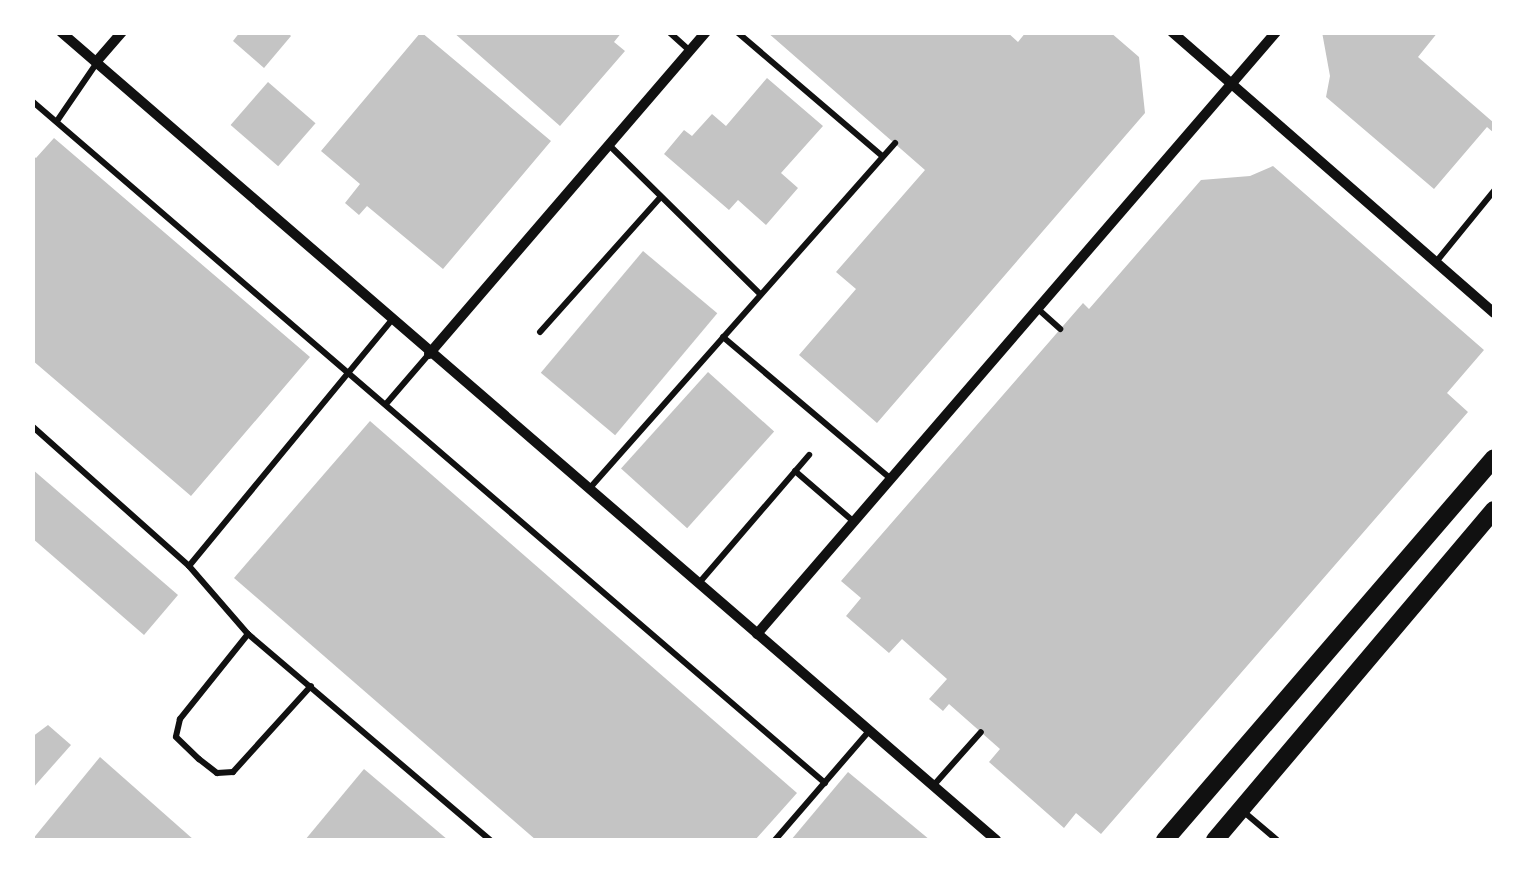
<!DOCTYPE html>
<html>
<head>
<meta charset="utf-8">
<style>
  body { margin:0 }
  #map { position:relative; width:1527px; height:873px; overflow:hidden; background:#fff; font-family:Commissioner,sans-serif }
  div>[style] { position:absolute }
  .building>* { inset:0; background:#c4c4c4; transform-origin:0 0 }
  .service>* { height:6px; margin:-3px; padding:0 3px; transform-origin:3px; border-radius:3px; background:#111 }
  .minor>* { height:10px; margin:-5px; padding:0 5px; transform-origin:5px; border-radius:5px; background:#111 }
  .secondary>* { height:18px; margin:-9px; padding:0 9px; transform-origin:9px; border-radius:9px; background:#111 }
  span { translate:-50% -50%; white-space:nowrap; text-align:center; line-height:1.15; -webkit-text-stroke:9px #fff; paint-order:stroke }
  .frame { position:absolute; inset:0; border:35px solid #fff; pointer-events:none }
</style>
</head>
<body>
<div id="map">
  <div class="building">
    <i style="clip-path:polygon(240px 32px,287px 32px,291px 36px,264px 68px,233px 41px)"></i>
    <i style="clip-path:polygon(421px 32px,551px 141px,443px 269px,367px 206px,359px 215px,345px 203px,360px 184px,321px 151px)"></i>
    <i style="clip-path:polygon(453px 32px,622px 32px,614px 42px,625px 51px,560px 126px)"></i>
    <i style="clip-path:polygon(767px 32px,1007px 32px,1018px 42px,1026px 32px,1110px 32px,1139px 57px,1145px 113px,877px 423px,799px 355px,856px 289px,836px 272px,925px 170px)"></i>
    <i style="clip-path:polygon(1322px 32px,1438px 32px,1418px 57px,1494px 123px,1494px 133px,1487px 127px,1434px 189px,1326px 97px,1330px 76px)"></i>
    <i style="clip-path:polygon(767px 78px,823px 126px,781px 173px,798px 188px,766px 225px,738px 200px,729px 210px,664px 154px,684px 130px,692px 136px,712px 114px,726px 126px)"></i>
    <i style="left:268px;top:82px;width:63px;height:57px;rotate:41deg"></i>
    <i style="clip-path:polygon(54px 138px,310px 357px,191px 496px,32px 360px,32px 155px,36px 158px)"></i>
    <i style="clip-path:polygon(1273px 166px,1484px 350px,1447px 393px,1468px 412px,1101px 834px,1076px 813px,1064px 828px,989px 762px,1000px 749px,949px 704px,943px 711px,929px 699px,947px 679px,902px 639px,889px 653px,846px 616px,861px 598px,841px 581px,1083px 303px,1089px 309px,1201px 180px,1250px 176px)"></i>
    <i style="left:643px;top:251px;width:97px;height:159px;rotate:40deg"></i>
    <i style="left:708px;top:372px;width:89px;height:130px;rotate:42deg"></i>
    <i style="clip-path:polygon(370px 421px,797px 793px,755px 840px,536px 840px,234px 578px)"></i>
    <i style="clip-path:polygon(32px 469px,178px 595px,144px 635px,32px 538px)"></i>
    <i style="clip-path:polygon(48px 725px,71px 745px,32px 789px,32px 737px)"></i>
    <i style="clip-path:polygon(100px 757px,194px 840px,32px 840px)"></i>
    <i style="clip-path:polygon(364px 769px,448px 840px,305px 840px)"></i>
    <i style="clip-path:polygon(848px 772px,930px 840px,791px 840px)"></i>
  </div>
  <div class="service">
    <i style="left:669px;top:32px;width:28px;rotate:42deg"></i>
    <i style="left:737px;top:32px;width:189px;rotate:40.5deg"></i>
    <i style="left:32px;top:101px;width:1046px;rotate:40.7deg"></i>
    <i style="left:57px;top:121px;width:69px;rotate:-55.6deg"></i>
    <i style="left:609px;top:145px;width:212px;rotate:44.6deg"></i>
    <i style="left:1436px;top:262px;width:92px;rotate:-50.8deg"></i>
    <i style="left:1038px;top:309px;width:30px;rotate:42deg"></i>
    <i style="left:540px;top:332px;width:180px;rotate:-48.2deg"></i>
    <i style="left:723px;top:337px;width:220px;rotate:40.2deg"></i>
    <i style="left:386px;top:404px;width:66px;rotate:-49.3deg"></i>
    <i style="left:32px;top:426px;width:210px;rotate:41.7deg"></i>
    <i style="left:189px;top:566px;width:90px;rotate:49.1deg"></i>
    <i style="left:248px;top:634px;width:318px;rotate:40.4deg"></i>
    <i style="left:795px;top:471px;width:77px;rotate:40.8deg"></i>
    <i style="left:589px;top:489px;width:462px;rotate:-48.5deg"></i>
    <i style="left:189px;top:566px;width:318px;rotate:-50.5deg"></i>
    <i style="left:699px;top:583px;width:169px;rotate:-49.3deg"></i>
    <i style="left:248px;top:634px;width:109px;rotate:128.7deg"></i>
    <i style="left:180px;top:719px;width:18px;rotate:103deg"></i>
    <i style="left:176px;top:737px;width:32px;rotate:44deg"></i>
    <i style="left:199px;top:759px;width:23px;rotate:38deg"></i>
    <i style="left:217px;top:773px;width:16px;rotate:-4deg"></i>
    <i style="left:233px;top:772px;width:116px;rotate:-47.8deg"></i>
    <i style="left:933px;top:786px;width:72px;rotate:-48.4deg"></i>
    <i style="left:1244px;top:812px;width:43px;rotate:40.3deg"></i>
    <i style="left:775px;top:840px;width:144px;rotate:-49.2deg"></i>
  </div>
  <div class="minor">
    <i style="left:61px;top:32px;width:1236px;rotate:40.83deg"></i>
    <i style="left:1172px;top:32px;width:427px;rotate:41.1deg"></i>
    <i style="left:96px;top:62px;width:40px;rotate:-49deg"></i>
    <i style="left:429px;top:354px;width:425px;rotate:-49.3deg"></i>
    <i style="left:757px;top:634px;width:795px;rotate:-49.23deg"></i>
  </div>
  <div class="secondary">
    <i style="left:1165px;top:840px;width:504px;rotate:-49.26deg"></i>
    <i style="left:1215px;top:840px;width:432px;rotate:-49.8deg"></i>
  </div>
  <div class="frame"></div>
</div>
</body>
</html>
